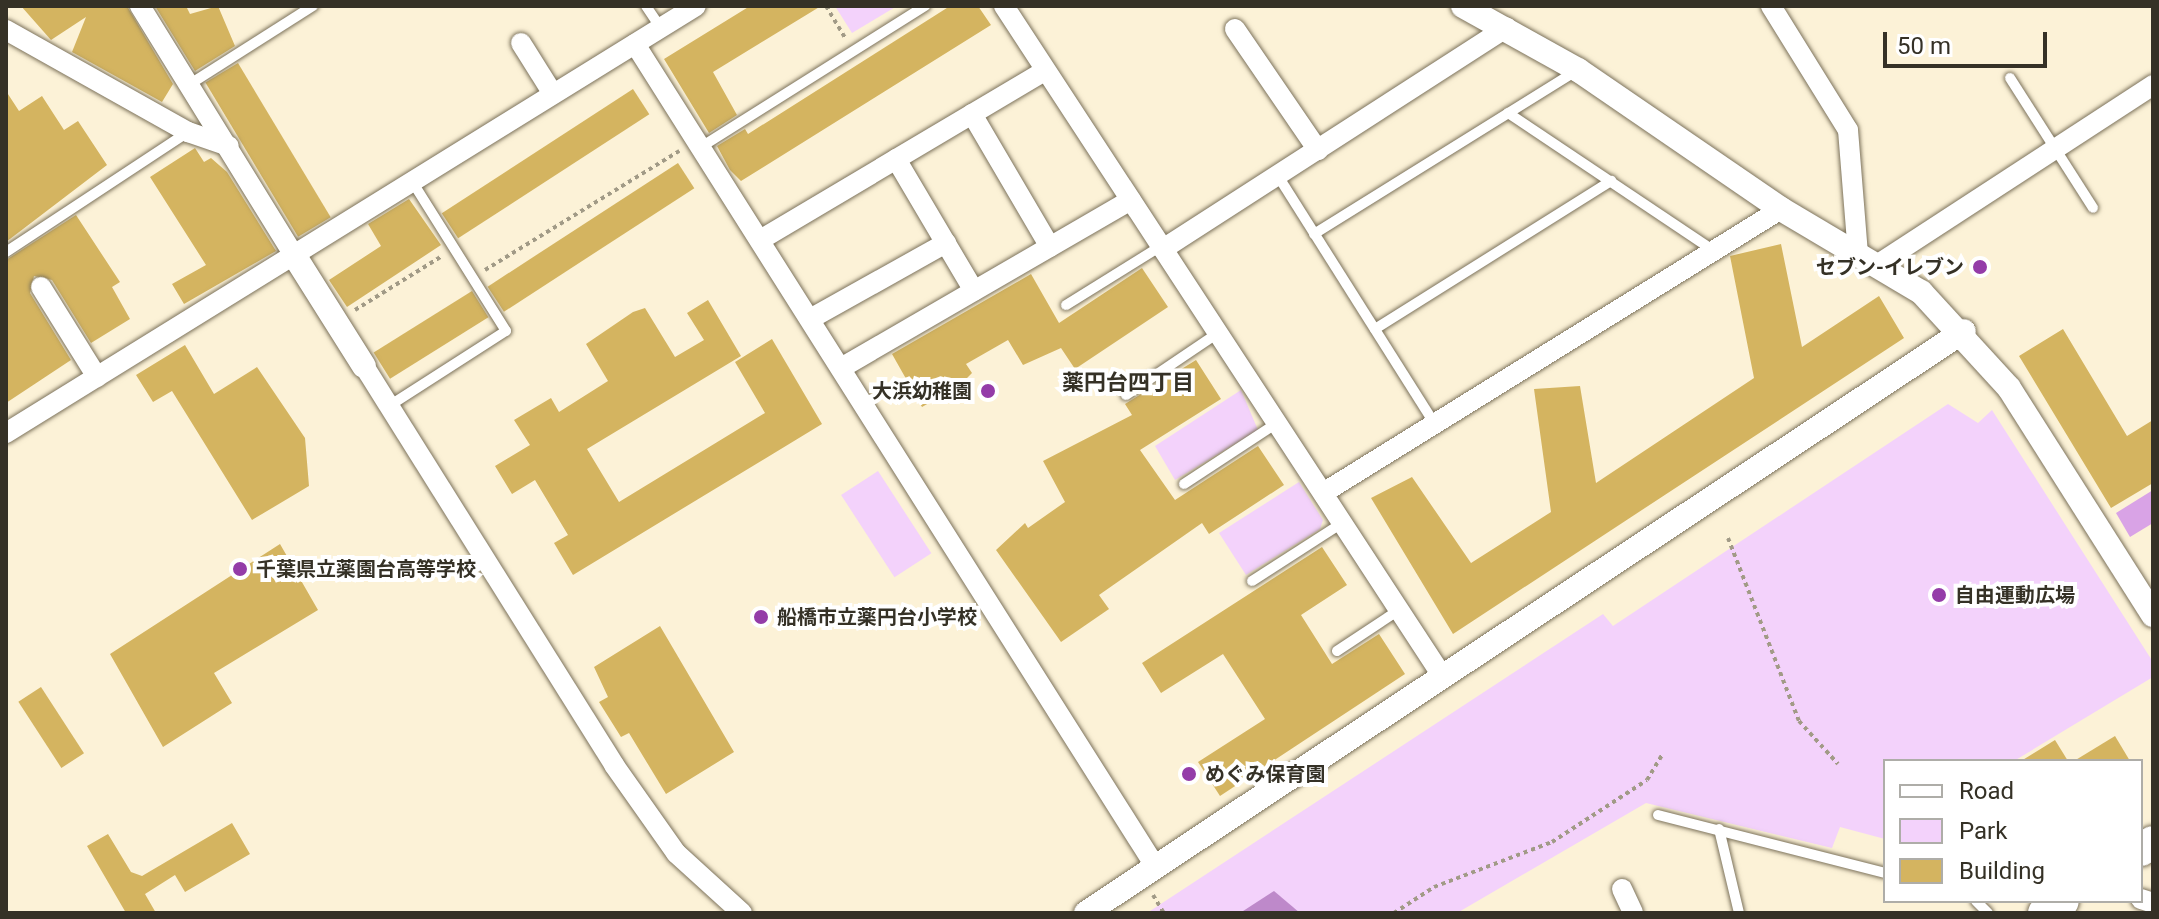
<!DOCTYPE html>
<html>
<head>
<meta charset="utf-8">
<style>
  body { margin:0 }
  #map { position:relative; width:2159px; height:919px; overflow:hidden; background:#fcf2d7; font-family:Roboto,"Noto Sans JP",sans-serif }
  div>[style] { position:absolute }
  .green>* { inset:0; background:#f3d2fb; transform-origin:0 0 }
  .forest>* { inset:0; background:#d9a3e6 }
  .water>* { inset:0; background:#be89ca }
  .building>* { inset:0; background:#d4b460; transform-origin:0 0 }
  .path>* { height:4px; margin-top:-2px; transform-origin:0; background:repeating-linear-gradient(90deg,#a19a86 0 4px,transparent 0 8px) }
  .roads { filter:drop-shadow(0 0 2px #7c725b) drop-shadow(0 0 2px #7c725b) }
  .service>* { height:10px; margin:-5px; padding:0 5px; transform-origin:5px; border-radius:5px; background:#fff }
  .minor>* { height:20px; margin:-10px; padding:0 10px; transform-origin:10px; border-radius:10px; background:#fff }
  .tertiary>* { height:24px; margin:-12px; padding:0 12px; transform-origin:12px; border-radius:12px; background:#fff }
  .trunk>* { height:32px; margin:-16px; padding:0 16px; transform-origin:16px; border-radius:16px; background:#fff }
  .dots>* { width:22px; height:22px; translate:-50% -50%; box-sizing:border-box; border:4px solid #fff; border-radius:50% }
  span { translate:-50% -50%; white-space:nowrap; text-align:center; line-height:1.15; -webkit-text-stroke:8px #fff; paint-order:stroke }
  .poi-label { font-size:20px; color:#353126; font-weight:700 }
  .right { translate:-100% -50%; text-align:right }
  .left { translate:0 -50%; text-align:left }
  .neighbourhood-label { font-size:22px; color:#353126; font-weight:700 }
  .frame { position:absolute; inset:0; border:8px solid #353126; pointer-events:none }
  .legend { position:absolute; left:1883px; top:759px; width:260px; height:144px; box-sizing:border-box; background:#fff; border:2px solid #aeada8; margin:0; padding:10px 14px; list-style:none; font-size:24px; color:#353126 }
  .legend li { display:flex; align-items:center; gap:16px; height:40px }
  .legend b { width:40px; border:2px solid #aeada8 }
  .scale { position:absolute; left:1883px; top:32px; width:164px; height:36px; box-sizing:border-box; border:4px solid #353126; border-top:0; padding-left:10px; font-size:24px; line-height:28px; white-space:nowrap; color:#353126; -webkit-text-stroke:6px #fff; paint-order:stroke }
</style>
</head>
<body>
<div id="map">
  <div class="green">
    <i style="clip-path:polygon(835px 6px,897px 6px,852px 33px)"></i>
    <i style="clip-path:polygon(1241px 390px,1258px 430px,1175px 480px,1155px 446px)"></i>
    <i style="clip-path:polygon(1948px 404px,1978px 423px,1992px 410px,2153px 662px,2153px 677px,2014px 761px,1885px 761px,1885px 839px,1840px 827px,1832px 848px,1646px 803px,1457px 913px,1147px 913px,1603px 614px,1613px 626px)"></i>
    <i style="left:878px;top:471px;width:98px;height:44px;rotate:57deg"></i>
    <i style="clip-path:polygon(1299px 482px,1323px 520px,1320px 529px,1246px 575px,1219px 533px)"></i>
  </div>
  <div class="forest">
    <i style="clip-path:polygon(2153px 490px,2153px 523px,2130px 537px,2116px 513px)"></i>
  </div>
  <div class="water">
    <i style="clip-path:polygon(1274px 891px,1300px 913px,1240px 913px)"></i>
  </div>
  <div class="building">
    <i style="clip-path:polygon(21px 6px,127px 6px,173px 84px,162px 102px,72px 52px,86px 17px,51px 40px)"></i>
    <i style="clip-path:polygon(155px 6px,186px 6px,190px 14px,218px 6px,235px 46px,195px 71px)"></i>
    <i style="clip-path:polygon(750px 6px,821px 6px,713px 72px,737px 115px,709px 133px,664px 59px)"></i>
    <i style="clip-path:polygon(950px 6px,978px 6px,991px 25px,741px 181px,730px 170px,717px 146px,745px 129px,748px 134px)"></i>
    <i style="left:238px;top:63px;width:180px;height:38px;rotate:59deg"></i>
    <i style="left:633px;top:89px;width:30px;height:228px;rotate:57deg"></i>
    <i style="clip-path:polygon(6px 91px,19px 111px,42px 96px,64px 130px,78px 121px,107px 165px,6px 242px)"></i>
    <i style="clip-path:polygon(195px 148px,204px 162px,211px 158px,227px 172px,276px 251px,184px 304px,172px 284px,206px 265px,150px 177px)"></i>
    <i style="left:678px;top:163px;width:30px;height:227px;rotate:57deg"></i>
    <i style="clip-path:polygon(409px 199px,441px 245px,347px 307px,329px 280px,381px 246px,368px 224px)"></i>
    <i style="clip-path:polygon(76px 215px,120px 282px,112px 287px,130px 319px,91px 343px,52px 280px,34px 276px,30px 293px,71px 360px,6px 403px,6px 260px)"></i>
    <i style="clip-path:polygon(1781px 244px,1802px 347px,1879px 296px,1904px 338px,1453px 634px,1371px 498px,1412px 477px,1471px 563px,1551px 512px,1534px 389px,1580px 386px,1596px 483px,1754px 378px,1730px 256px)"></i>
    <i style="clip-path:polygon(1142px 268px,1168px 307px,1075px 369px,1061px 348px,1023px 365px,1008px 340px,966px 364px,972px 373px,960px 385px,922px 407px,892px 354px,1031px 274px,1059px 323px)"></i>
    <i style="left:472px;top:291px;width:31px;height:116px;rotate:58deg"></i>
    <i style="clip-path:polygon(708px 300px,741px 356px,587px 449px,619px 502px,765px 413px,735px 362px,772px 339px,822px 424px,573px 575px,554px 543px,568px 535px,535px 480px,512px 494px,495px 466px,530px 445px,514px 420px,551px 398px,559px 412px,608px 381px,586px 344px,633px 312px,645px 308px,675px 357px,704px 340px,687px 313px)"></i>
    <i style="clip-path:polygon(2063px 329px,2127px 436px,2153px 420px,2153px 483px,2111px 508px,2019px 356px)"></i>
    <i style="clip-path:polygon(185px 345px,214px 394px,257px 367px,305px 438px,309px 486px,252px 520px,172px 391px,153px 402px,136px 375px)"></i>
    <i style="clip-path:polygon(1196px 360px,1221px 399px,1140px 450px,1175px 500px,1258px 446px,1284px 485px,1209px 534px,1202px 523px,1099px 595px,1109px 609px,1061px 642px,996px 550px,1025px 523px,1028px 528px,1065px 502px,1043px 461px,1132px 415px,1125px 404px)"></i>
    <i style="clip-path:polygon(280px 544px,318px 610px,214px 673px,232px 703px,163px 747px,110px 654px)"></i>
    <i style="clip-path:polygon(1322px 547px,1347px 585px,1301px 615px,1332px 664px,1379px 634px,1405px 674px,1220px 796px,1198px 762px,1265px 719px,1223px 654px,1161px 693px,1142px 663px)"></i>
    <i style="clip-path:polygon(660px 626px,734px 752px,666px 794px,629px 733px,621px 737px,599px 702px,608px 697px,594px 667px)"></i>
    <i style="left:41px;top:687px;width:79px;height:27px;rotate:57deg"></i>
    <i style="clip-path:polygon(2115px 736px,2130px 761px,2074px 761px)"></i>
    <i style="clip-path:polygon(2055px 740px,2068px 761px,2021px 761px)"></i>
    <i style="clip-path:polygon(232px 823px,250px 854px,185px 892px,175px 875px,145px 894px,156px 913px,126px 913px,87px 846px,108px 834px,131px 872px,142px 876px)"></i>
  </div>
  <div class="path">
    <i style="left:826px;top:6px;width:39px;rotate:59deg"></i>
    <i style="left:485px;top:270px;width:228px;rotate:-31.5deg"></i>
    <i style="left:355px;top:310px;width:102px;rotate:-31.8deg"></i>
    <i style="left:1728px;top:538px;width:196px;rotate:68.8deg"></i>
    <i style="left:1799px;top:721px;width:58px;rotate:47.8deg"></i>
    <i style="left:1153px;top:895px;width:21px;rotate:59deg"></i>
    <i style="left:1394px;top:913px;width:48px;rotate:-33deg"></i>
    <i style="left:1434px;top:887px;width:126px;rotate:-20.9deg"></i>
    <i style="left:1552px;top:842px;width:113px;rotate:-33.1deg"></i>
    <i style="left:1647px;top:780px;width:29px;rotate:-59deg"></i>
  </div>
  <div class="roads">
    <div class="service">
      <i style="left:646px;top:6px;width:27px;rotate:56deg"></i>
      <i style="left:2010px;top:78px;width:154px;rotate:57.4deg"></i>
      <i style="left:190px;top:84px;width:146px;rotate:-32.4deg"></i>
      <i style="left:1508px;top:113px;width:248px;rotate:33.8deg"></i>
      <i style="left:701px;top:147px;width:265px;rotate:-32.2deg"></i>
      <i style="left:1278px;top:176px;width:294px;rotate:57.7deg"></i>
      <i style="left:1314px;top:234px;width:310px;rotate:-31.9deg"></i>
      <i style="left:6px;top:252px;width:218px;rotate:-33.4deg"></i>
      <i style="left:1066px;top:305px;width:112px;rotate:-31.8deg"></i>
      <i style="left:1375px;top:329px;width:279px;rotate:-32.1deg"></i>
      <i style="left:1126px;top:395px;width:111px;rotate:-34deg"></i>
      <i style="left:389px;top:406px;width:139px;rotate:-32.7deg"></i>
      <i style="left:506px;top:331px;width:177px;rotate:-122.1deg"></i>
      <i style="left:1184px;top:484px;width:111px;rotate:-33.3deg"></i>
      <i style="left:1252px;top:581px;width:107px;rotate:-32.8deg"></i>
      <i style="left:1337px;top:651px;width:74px;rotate:-33.5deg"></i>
      <i style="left:1658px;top:815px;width:234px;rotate:14.3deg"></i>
      <i style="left:1719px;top:829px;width:86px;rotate:76.6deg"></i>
      <i style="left:1976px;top:901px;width:17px;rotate:45deg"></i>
    </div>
    <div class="minor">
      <i style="left:140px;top:6px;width:293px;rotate:58.3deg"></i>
      <i style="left:1004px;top:6px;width:802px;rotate:56.81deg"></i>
      <i style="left:1771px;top:6px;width:146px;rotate:58.2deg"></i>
      <i style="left:1848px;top:130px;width:123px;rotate:85.4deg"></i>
      <i style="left:1235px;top:29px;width:147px;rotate:55.6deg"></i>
      <i style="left:6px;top:30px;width:209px;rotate:29.3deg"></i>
      <i style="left:188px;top:132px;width:43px;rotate:18.9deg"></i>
      <i style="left:521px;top:43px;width:60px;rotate:57.9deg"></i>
      <i style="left:635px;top:44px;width:973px;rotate:57.68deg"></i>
      <i style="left:972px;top:114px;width:154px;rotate:59.6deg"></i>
      <i style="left:896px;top:159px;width:153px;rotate:59.4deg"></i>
      <i style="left:760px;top:240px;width:331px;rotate:-30.7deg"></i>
      <i style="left:1163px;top:249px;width:409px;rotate:-32.8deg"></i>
      <i style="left:1877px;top:265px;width:330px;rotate:-33.1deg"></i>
      <i style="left:41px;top:287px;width:106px;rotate:58.1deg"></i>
      <i style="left:810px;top:319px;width:156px;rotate:-29.2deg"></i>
      <i style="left:364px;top:366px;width:471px;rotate:57.9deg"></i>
      <i style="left:614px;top:765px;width:108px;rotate:54.8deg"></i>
      <i style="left:676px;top:853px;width:89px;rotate:42.3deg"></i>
      <i style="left:841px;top:368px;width:335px;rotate:-30.1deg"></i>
      <i style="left:6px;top:433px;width:811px;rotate:-31.75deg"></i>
      <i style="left:1323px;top:493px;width:539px;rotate:-31.8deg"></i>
      <i style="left:1622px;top:889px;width:26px;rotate:65deg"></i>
      <i style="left:2141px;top:899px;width:13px;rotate:18deg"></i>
    </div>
    <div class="tertiary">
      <i style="left:1463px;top:6px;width:132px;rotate:29.1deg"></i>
      <i style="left:1578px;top:70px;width:246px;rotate:34.4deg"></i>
      <i style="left:1781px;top:209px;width:163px;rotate:30.7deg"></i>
      <i style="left:1921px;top:292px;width:130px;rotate:47.5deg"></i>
      <i style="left:2009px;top:388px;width:269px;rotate:57.6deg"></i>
      <i style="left:294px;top:255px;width:131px;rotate:57.8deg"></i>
      <i style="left:1086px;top:913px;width:1053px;rotate:-33.54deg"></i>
    </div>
    <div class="trunk">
      <i style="left:2141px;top:850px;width:14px;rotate:-34deg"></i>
      <i style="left:2044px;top:913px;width:22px;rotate:-32deg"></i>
    </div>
  </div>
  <div class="dots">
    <i style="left:1980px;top:267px;background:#943ca8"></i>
    <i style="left:988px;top:391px;background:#943ca8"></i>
    <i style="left:240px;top:569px;background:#943ca8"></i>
    <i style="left:1939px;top:595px;background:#943ca8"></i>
    <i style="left:761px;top:617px;background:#943ca8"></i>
    <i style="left:1189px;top:774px;background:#943ca8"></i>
  </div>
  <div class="poi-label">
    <span class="right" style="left:1964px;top:267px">セブン-イレブン</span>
    <span class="right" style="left:972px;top:391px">大浜幼稚園</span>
    <span class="left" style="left:256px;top:569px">千葉県立薬園台高等学校</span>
    <span class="left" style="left:1955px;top:595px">自由運動広場</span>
    <span class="left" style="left:777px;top:617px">船橋市立薬円台小学校</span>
    <span class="left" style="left:1205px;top:774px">めぐみ保育園</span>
  </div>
  <div class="neighbourhood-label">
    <span style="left:1128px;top:383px">薬円台四丁目</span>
  </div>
  <div class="frame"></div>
  <ul class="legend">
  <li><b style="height:10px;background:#fff"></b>Road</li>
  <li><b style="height:22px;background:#f3d2fb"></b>Park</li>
  <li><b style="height:22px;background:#d4b460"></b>Building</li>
  </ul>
  <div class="scale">50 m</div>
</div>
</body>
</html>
